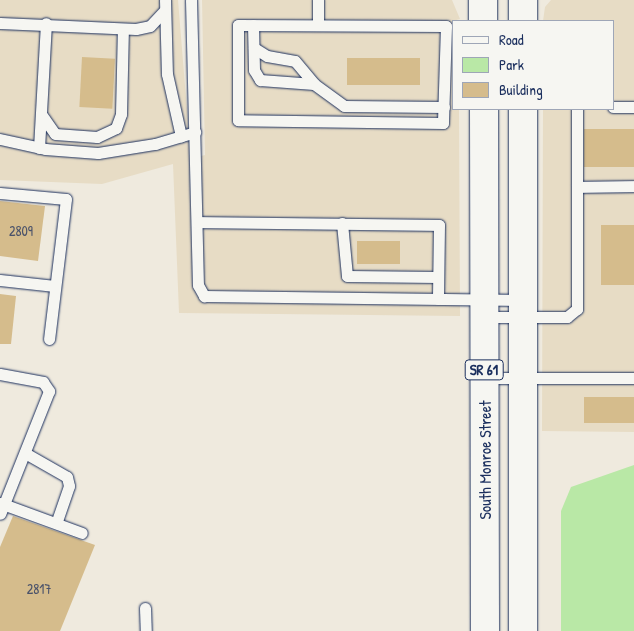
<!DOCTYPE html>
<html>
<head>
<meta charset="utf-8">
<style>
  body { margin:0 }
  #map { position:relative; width:634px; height:631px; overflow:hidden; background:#efeade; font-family:"Patrick Hand",sans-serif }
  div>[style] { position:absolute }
  .built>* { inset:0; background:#e7dcc5 }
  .green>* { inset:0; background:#b9e8a6 }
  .building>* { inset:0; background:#d5bc8c; transform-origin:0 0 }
  .roads { filter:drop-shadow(0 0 1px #1b2f5e) drop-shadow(0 0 1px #1b2f5e) }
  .service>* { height:11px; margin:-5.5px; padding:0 5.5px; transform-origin:5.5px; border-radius:5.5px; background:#f6f6f2 }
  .primary>* { height:28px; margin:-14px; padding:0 14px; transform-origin:14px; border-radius:14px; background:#f6f6f2 }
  span { translate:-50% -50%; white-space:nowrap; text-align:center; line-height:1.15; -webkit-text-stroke:4px #f6f6f2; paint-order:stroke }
  .number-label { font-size:14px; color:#4a526a }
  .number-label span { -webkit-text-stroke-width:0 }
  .shield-label span { padding:1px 4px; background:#f6f6f2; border:1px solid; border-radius:4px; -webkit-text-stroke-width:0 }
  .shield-label { font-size:15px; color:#1b2f5e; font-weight:700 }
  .street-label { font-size:16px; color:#1b2f5e }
  .legend { position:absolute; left:452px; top:20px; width:162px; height:90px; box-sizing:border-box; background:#f6f6f2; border:1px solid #9ea6b7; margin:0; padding:6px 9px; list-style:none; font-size:15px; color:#1b2f5e }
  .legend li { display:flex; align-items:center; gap:10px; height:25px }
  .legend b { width:25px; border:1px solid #9ea6b7 }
</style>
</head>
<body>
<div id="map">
  <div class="built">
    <i style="clip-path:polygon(0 0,178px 0,191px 159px,205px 155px,202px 0,452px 0,460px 19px,453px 21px,453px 109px,459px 109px,460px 316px,179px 313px,173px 164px,102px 184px,0 180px)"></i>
    <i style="clip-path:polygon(551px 0,634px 0,634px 432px,542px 431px,543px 109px,613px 109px,613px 21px,543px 21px,545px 7px)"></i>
  </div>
  <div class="green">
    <i style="clip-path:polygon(634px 465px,634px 631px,561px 631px,561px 511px,571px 487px)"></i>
  </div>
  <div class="building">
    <i style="left:82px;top:57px;width:33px;height:50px;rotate:3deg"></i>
    <i style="left:347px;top:58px;width:73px;height:27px"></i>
    <i style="left:584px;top:129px;width:50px;height:38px"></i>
    <i style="clip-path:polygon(0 201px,45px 206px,38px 261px,0 256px)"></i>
    <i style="left:601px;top:225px;width:33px;height:60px"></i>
    <i style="left:357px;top:241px;width:43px;height:23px"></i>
    <i style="clip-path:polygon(0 294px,16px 296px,11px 344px,0 344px)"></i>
    <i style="left:584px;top:397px;width:50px;height:26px"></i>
    <i style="clip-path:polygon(13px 516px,95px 545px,60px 631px,0 631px,0 547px)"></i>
  </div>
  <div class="roads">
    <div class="service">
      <i style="left:165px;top:0;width:74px;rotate:88.5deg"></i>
      <i style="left:167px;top:74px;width:64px;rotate:77.3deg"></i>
      <i style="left:191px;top:0;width:285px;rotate:88.6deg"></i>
      <i style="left:198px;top:285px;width:13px;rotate:61deg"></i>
      <i style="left:204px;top:296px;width:319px;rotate:0.7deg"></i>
      <i style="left:318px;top:0;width:25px;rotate:90deg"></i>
      <i style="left:0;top:23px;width:136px;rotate:2.5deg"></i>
      <i style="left:136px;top:29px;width:14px;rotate:-12deg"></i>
      <i style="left:150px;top:26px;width:22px;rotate:-47deg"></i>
      <i style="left:238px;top:25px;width:208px;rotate:0.3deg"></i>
      <i style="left:446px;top:26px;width:97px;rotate:91.8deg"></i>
      <i style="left:443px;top:123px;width:205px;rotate:-179.2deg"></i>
      <i style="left:238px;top:120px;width:95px;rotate:-90deg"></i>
      <i style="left:253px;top:25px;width:45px;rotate:88.7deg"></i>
      <i style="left:254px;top:70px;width:12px;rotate:59deg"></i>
      <i style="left:260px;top:80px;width:54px;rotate:4.2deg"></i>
      <i style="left:314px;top:84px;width:37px;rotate:36deg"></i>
      <i style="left:344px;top:106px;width:100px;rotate:0.6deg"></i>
      <i style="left:254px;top:48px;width:15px;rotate:32deg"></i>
      <i style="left:267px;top:56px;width:28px;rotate:10deg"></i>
      <i style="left:295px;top:61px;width:30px;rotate:50deg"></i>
      <i style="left:613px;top:107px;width:21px"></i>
      <i style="left:41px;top:114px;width:24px;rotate:55deg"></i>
      <i style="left:55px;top:134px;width:42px;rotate:4.1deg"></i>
      <i style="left:97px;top:137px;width:21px;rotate:-25deg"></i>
      <i style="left:116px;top:128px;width:15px;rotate:-70deg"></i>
      <i style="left:121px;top:114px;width:85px;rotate:-88.7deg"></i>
      <i style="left:0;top:139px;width:46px;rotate:12.5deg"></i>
      <i style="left:45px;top:149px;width:53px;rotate:4.3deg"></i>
      <i style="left:98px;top:153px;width:58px;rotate:-9deg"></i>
      <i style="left:155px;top:144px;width:42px;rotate:-16.7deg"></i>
      <i style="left:39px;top:148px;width:125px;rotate:-86.8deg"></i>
      <i style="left:577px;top:187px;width:57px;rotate:-1deg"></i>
      <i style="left:0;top:193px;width:66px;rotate:5.2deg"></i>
      <i style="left:66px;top:199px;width:141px;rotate:96.9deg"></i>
      <i style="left:197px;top:222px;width:242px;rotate:0.7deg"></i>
      <i style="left:439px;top:225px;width:74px;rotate:90.8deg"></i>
      <i style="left:342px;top:223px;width:53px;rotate:84.6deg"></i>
      <i style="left:347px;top:276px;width:91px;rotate:0.6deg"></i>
      <i style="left:0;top:280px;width:55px;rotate:6.2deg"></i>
      <i style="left:484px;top:317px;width:83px"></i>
      <i style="left:567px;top:317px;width:13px;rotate:-39deg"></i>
      <i style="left:577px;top:309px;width:200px;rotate:-90deg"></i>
      <i style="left:0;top:374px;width:44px;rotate:10.5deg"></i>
      <i style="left:43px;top:382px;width:11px;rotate:56deg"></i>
      <i style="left:49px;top:391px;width:132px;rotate:111.7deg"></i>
      <i style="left:484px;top:378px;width:150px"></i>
      <i style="left:25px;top:453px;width:48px;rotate:29.7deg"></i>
      <i style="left:67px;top:477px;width:9px;rotate:77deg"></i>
      <i style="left:69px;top:486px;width:39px;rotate:109deg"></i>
      <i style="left:0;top:503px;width:87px;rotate:20.1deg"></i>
      <i style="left:145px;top:608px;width:23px;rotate:88deg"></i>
    </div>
    <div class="primary">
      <i style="left:483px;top:0;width:21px;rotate:90deg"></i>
      <i style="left:523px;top:0;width:21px;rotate:90deg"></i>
      <i style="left:484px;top:109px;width:522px;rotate:89.89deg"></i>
      <i style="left:523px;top:109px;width:522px;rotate:90deg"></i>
    </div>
  </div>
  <div class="number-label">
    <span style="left:21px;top:231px">2809</span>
    <span style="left:39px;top:589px">2817</span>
  </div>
  <div class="shield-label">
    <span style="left:484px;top:370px">SR 61</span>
  </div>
  <div class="street-label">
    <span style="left:485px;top:460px;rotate:-90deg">South Monroe Street</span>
  </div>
  <ul class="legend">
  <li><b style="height:6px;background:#f6f6f2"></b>Road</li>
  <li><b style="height:14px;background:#b9e8a6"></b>Park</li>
  <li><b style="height:14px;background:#d5bc8c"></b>Building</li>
  </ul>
</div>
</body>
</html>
